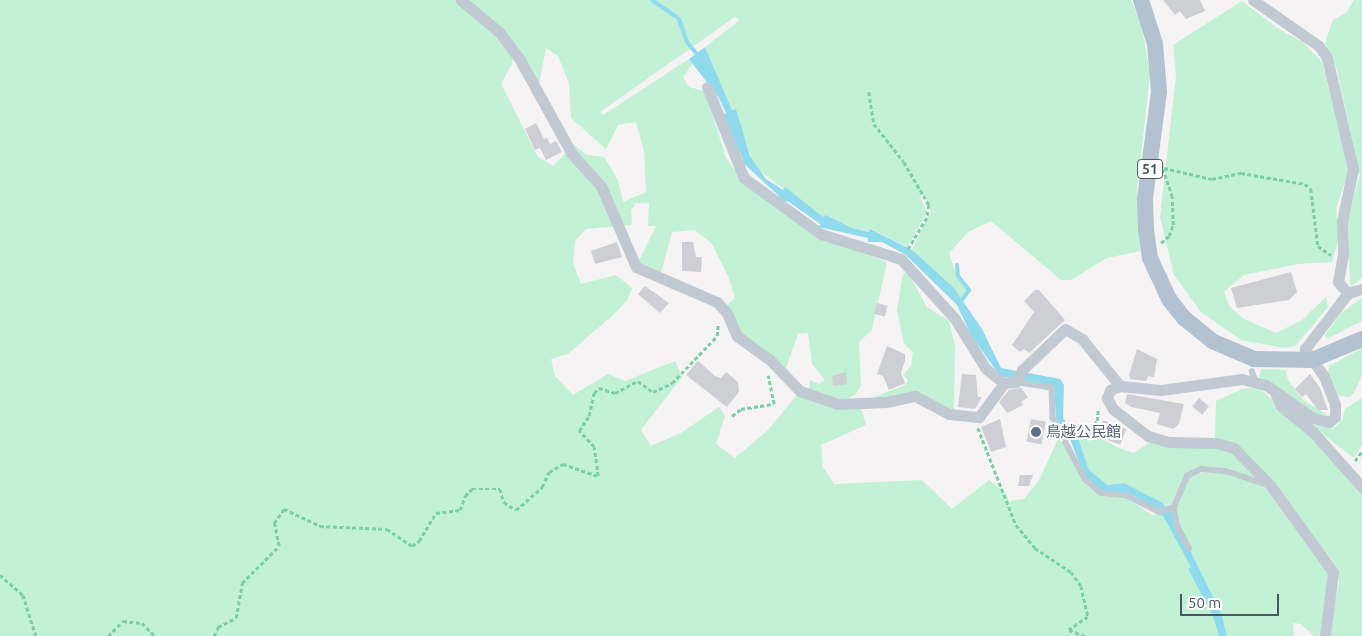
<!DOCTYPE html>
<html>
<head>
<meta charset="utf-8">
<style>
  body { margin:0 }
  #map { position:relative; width:1362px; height:636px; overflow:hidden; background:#f5f3f3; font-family:Ubuntu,"Noto Sans JP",sans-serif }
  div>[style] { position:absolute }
  .green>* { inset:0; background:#c3f1d5 }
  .water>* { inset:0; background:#90daee }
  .stream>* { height:4px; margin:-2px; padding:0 2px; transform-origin:2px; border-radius:2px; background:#90daee }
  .building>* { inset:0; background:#cdcfd5; transform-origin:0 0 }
  .path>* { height:2.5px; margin-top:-1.25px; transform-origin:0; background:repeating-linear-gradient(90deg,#7ad0a6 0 4px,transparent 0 6.5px) }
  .lane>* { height:5.5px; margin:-2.75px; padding:0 2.75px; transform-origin:2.75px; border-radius:2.75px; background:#c1cad2 }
  .street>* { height:11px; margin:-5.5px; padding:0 5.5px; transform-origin:5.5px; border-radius:5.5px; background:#c1cad2 }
  .primary>* { height:16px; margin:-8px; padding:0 8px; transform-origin:8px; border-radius:8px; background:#b3c2d1 }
  .dots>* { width:14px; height:14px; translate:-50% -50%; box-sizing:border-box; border:2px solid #fff; border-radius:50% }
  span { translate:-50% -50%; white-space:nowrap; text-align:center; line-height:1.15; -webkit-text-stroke:4px #fff; paint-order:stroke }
  .shield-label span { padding:1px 4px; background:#fff; border:1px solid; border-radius:4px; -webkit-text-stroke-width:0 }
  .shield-label { font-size:14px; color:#4a5661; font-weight:700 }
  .service-label { font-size:15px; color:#4e5e75 }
  .left { translate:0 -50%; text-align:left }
  .scale { position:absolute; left:1180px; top:594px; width:99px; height:22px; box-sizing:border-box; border:2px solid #4a5661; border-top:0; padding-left:6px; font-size:15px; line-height:18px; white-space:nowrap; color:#4a5661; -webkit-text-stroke:4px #fff; paint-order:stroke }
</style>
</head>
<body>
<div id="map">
  <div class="green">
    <i style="clip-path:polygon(evenodd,0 0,1131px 0,1142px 28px,1150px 74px,1137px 191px,1140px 251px,1107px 258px,1071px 280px,1061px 280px,991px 221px,968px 232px,949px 253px,957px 276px,968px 289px,961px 299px,912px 250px,931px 211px,925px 195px,920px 196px,927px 212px,907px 247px,871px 229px,870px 232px,852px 228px,826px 215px,823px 218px,756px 168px,737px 122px,736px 109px,732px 110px,705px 47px,740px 20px,735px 17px,600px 112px,603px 115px,689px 59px,693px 63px,683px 77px,689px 87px,705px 91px,726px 158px,742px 180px,818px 237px,887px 262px,872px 330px,859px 342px,861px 386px,855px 395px,844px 400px,809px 391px,810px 380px,819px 384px,825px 380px,812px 364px,808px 333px,798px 334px,785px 371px,745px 339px,725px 307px,735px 298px,728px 276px,712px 244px,695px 230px,672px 232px,660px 276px,638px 263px,656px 226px,648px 226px,649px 203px,636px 203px,631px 210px,632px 225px,586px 229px,575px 241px,573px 264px,581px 284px,616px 275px,632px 288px,627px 301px,612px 316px,568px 354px,551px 359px,555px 376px,573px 395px,608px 374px,625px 381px,675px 361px,682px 377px,641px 430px,651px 446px,681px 433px,719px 407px,725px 416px,716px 444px,735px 458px,767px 431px,798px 394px,855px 405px,861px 409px,866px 425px,821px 445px,823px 467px,834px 484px,922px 480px,952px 509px,989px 480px,1006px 493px,1009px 501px,1024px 499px,1038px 482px,1061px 433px,1079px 474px,1089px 486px,1106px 497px,1125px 497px,1152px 515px,1175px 511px,1182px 487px,1192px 473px,1227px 473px,1244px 478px,1265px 488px,1329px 575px,1321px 636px,1314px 636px,1301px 624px,1293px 623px,1294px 636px,0 636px,0 0,514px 48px,539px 84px,546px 48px,558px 56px,569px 83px,571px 118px,606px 149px,618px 125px,636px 122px,644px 151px,646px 192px,623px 202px,618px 180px,604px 157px,587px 155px,574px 145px,553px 166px,538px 157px,501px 84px,512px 64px,514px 48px)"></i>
    <i style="clip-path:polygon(1354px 0,1362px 0,1362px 278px,1350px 287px,1348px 216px,1360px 175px,1337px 70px,1325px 43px,1333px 20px,1346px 13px)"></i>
    <i style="clip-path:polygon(1242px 1px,1280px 30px,1303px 42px,1322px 62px,1347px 161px,1348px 174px,1336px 208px,1339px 238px,1332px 262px,1298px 264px,1244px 275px,1224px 292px,1229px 306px,1244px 319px,1276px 333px,1302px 320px,1326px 297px,1328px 307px,1314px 324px,1295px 346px,1284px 348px,1241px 340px,1201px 312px,1174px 275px,1160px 217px,1176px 76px,1173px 45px)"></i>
    <i style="clip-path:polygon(903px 273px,909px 274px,927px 307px,949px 321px,955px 346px,954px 411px,933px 402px,870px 399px,905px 385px,908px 380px,903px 375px,911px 366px,913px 352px,904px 344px,897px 310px)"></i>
    <i style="clip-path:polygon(1362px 298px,1362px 321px,1327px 339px,1325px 335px,1341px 313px)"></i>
    <i style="clip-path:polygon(1362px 348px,1362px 375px,1355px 391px,1350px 397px,1339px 396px,1328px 377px,1329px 366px)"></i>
    <i style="clip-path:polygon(1261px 369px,1286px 370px,1288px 380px,1303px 400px,1328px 415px,1321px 419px,1259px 377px)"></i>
    <i style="clip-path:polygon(1257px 387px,1302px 424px,1362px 493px,1362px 636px,1329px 636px,1339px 581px,1335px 564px,1271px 480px,1215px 439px,1216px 401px,1242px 389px)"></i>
    <i style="clip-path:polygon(1362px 398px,1362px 445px,1354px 458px,1304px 420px,1333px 429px,1342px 420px,1345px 409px)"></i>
    <i style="clip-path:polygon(1093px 433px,1118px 448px,1134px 453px,1149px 443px,1228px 449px,1264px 484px,1247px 477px,1199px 468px,1187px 475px,1173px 504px,1166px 506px,1124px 483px,1108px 485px,1089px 470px,1077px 435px)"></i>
  </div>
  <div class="water">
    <i style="clip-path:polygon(705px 47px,732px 110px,736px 109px,750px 156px,766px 179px,783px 190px,785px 187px,823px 217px,826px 215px,852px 228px,869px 232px,870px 229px,912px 250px,953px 287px,982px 329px,1001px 368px,1060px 379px,1064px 385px,1063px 418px,1077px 435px,1089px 470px,1108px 485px,1124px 483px,1161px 502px,1171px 512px,1221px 613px,1227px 636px,1219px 636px,1213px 616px,1188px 569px,1191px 567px,1162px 514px,1135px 496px,1103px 492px,1084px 475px,1070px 439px,1056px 419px,1054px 386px,1000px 376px,971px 335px,957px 305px,906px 255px,882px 242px,868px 242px,868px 238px,819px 227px,820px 224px,789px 202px,778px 200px,779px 196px,741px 161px,743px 159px,722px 115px,726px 113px,719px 98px,689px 59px)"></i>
  </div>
  <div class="stream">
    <i style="left:652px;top:0;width:33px;rotate:35deg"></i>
    <i style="left:679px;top:19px;width:24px;rotate:71deg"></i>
    <i style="left:687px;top:42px;width:19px;rotate:51deg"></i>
    <i style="left:957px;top:265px;width:11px;rotate:85deg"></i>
    <i style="left:958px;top:276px;width:18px;rotate:52deg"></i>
    <i style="left:969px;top:290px;width:16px;rotate:125deg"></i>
  </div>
  <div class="building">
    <i style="clip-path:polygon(1163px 0,1200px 0,1205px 11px,1186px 19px,1180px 11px,1175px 15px)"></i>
    <i style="clip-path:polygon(536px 123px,544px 139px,547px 138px,550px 144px,556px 141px,562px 152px,546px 160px,540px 148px,535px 150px,525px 129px)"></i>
    <i style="clip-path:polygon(617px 242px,622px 257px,595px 264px,591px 251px)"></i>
    <i style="clip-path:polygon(682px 242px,693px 242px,696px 257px,702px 257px,701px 272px,682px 271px)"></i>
    <i style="clip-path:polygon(1291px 272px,1297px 292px,1289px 300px,1237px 308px,1231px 288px)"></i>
    <i style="clip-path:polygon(645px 286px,669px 303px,660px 313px,638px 294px)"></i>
    <i style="clip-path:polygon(1035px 290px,1039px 290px,1065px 320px,1029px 353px,1024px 349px,1020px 352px,1012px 345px,1034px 312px,1024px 301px)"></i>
    <i style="left:877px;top:303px;width:11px;height:11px;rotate:15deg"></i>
    <i style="clip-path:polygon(887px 346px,905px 354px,905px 361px,901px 373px,905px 383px,889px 390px,883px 376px,877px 374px)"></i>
    <i style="clip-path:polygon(1137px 349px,1157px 359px,1154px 377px,1148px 376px,1146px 381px,1130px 379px,1129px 375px)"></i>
    <i style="clip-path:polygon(698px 361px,715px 376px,721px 378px,726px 372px,738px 382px,739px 392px,727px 407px,686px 375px)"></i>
    <i style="clip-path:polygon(846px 372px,847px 384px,833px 386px,832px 376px)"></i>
    <i style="clip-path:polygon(962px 374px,976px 375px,978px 397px,982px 397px,975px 409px,958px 407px)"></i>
    <i style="clip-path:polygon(1310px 374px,1320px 388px,1328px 410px,1318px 410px,1306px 394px,1302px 397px,1295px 389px)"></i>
    <i style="clip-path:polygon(1021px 388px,1028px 397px,1021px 402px,1023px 405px,1007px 413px,999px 402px,1009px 390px)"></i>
    <i style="clip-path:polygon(1127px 394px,1184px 404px,1179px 424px,1173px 429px,1157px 424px,1160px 413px,1131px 407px,1125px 403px)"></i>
    <i style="left:1199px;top:398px;width:13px;height:11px;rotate:39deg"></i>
    <i style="clip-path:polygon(1000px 419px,1006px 447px,991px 452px,981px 427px)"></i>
    <i style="left:1031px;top:419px;width:15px;height:23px;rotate:11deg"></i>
    <i style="left:1103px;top:420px;width:25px;height:17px;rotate:21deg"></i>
    <i style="clip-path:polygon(1020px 475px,1033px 475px,1029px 486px,1018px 486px)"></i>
  </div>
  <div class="path">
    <i style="left:869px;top:92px;width:32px;rotate:81deg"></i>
    <i style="left:874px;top:124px;width:48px;rotate:51.7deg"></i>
    <i style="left:904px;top:162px;width:50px;rotate:59.8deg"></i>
    <i style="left:929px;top:205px;width:13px;rotate:99deg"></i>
    <i style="left:927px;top:218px;width:37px;rotate:121deg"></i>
    <i style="left:1164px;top:168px;width:49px;rotate:12.9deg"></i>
    <i style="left:1212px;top:179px;width:30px;rotate:-12deg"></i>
    <i style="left:1241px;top:173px;width:65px;rotate:9.8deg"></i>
    <i style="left:1305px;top:184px;width:8px;rotate:40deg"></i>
    <i style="left:1311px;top:189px;width:57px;rotate:83deg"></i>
    <i style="left:1318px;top:246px;width:16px;rotate:35deg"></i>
    <i style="left:1161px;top:243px;width:11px;rotate:-41deg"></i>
    <i style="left:1169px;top:236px;width:12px;rotate:-70deg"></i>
    <i style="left:1173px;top:225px;width:28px;rotate:-92deg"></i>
    <i style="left:1172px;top:197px;width:29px;rotate:-108deg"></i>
    <i style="left:732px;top:416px;width:11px;rotate:-38deg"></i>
    <i style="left:741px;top:409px;width:33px;rotate:-9deg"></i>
    <i style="left:774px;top:404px;width:29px;rotate:-102deg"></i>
    <i style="left:978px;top:428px;width:104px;rotate:68.6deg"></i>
    <i style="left:1016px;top:525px;width:30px;rotate:50deg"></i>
    <i style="left:1035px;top:548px;width:43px;rotate:33.7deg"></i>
    <i style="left:1071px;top:572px;width:17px;rotate:54deg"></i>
    <i style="left:1081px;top:586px;width:32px;rotate:77deg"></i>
    <i style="left:1088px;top:617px;width:23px;rotate:146deg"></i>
    <i style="left:1069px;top:630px;width:17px;rotate:21deg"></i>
    <i style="left:1071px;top:433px;width:19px;rotate:-9deg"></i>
    <i style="left:1090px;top:430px;width:11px;rotate:-52deg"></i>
    <i style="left:1097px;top:421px;width:12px;rotate:-85deg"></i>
    <i style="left:1355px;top:461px;width:12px;rotate:-55deg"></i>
    <i style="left:0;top:575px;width:30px;rotate:41deg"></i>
    <i style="left:23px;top:595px;width:43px;rotate:72.4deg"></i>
    <i style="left:108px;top:636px;width:21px;rotate:-45deg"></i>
    <i style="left:123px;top:621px;width:19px;rotate:6deg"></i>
    <i style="left:142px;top:623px;width:18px;rotate:45deg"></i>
    <i style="left:214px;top:636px;width:10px;rotate:-66deg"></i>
    <i style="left:218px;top:627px;width:20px;rotate:-27deg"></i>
    <i style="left:236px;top:618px;width:36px;rotate:-80deg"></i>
    <i style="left:242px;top:583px;width:52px;rotate:-45deg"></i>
    <i style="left:279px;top:546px;width:24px;rotate:-102deg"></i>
    <i style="left:274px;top:523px;width:17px;rotate:-54deg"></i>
    <i style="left:284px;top:509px;width:40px;rotate:25deg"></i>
    <i style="left:320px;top:526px;width:67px;rotate:2.6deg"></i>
    <i style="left:387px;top:529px;width:30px;rotate:34deg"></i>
    <i style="left:412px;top:546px;width:9px;rotate:-36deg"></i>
    <i style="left:419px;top:541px;width:33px;rotate:-59deg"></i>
    <i style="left:436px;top:513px;width:24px;rotate:-7deg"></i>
    <i style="left:460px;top:510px;width:15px;rotate:-70deg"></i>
    <i style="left:465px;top:496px;width:10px;rotate:-45deg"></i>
    <i style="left:472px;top:489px;width:28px"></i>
    <i style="left:500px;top:489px;width:14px;rotate:73deg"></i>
    <i style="left:504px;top:502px;width:14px;rotate:34deg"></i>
    <i style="left:516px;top:510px;width:35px;rotate:-41deg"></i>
    <i style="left:542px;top:487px;width:17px;rotate:-65deg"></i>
    <i style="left:549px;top:472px;width:16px;rotate:-30deg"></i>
    <i style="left:563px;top:464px;width:37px;rotate:19deg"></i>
    <i style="left:598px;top:476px;width:29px;rotate:-98deg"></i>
    <i style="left:594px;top:447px;width:22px;rotate:-133deg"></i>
    <i style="left:579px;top:431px;width:18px;rotate:-56deg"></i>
    <i style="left:589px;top:416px;width:24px;rotate:-78deg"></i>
    <i style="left:594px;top:393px;width:7px;rotate:-45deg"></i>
    <i style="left:599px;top:388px;width:17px;rotate:17deg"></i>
    <i style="left:615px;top:393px;width:26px;rotate:-28deg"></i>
    <i style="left:638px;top:381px;width:19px;rotate:36deg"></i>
    <i style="left:653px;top:392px;width:21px;rotate:-25deg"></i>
    <i style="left:672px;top:383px;width:65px;rotate:-46.2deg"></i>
    <i style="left:717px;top:336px;width:12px;rotate:-85deg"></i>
  </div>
  <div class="lane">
    <i style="left:1252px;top:371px;width:11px;rotate:68deg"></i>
    <i style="left:1016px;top:382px;width:36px;rotate:9deg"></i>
    <i style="left:1052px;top:388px;width:30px;rotate:88deg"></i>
    <i style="left:1053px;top:418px;width:69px;rotate:62.3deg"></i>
    <i style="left:1085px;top:479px;width:21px;rotate:41deg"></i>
    <i style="left:1101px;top:493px;width:25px;rotate:5deg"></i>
    <i style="left:1126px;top:495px;width:38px;rotate:27deg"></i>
    <i style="left:1160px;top:512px;width:15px;rotate:-20deg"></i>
    <i style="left:1174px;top:507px;width:34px;rotate:-67deg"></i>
    <i style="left:1187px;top:476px;width:16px;rotate:-27deg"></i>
    <i style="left:1201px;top:469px;width:25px;rotate:5deg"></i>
    <i style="left:1226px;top:471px;width:44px;rotate:18.4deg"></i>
    <i style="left:1174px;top:507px;width:20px;rotate:79deg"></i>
    <i style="left:1178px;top:527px;width:24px;rotate:62deg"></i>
  </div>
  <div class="street">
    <i style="left:461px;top:0;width:51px;rotate:40.2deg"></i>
    <i style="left:500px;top:33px;width:31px;rotate:53deg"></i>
    <i style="left:519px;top:58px;width:110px;rotate:61.1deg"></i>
    <i style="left:572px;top:154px;width:43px;rotate:47.8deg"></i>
    <i style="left:601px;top:186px;width:88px;rotate:66.6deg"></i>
    <i style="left:636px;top:267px;width:88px;rotate:23.4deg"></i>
    <i style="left:717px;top:302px;width:15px;rotate:48deg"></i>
    <i style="left:727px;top:313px;width:25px;rotate:67deg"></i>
    <i style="left:737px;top:336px;width:39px;rotate:36deg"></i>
    <i style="left:769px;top:359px;width:45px;rotate:45.9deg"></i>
    <i style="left:800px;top:391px;width:40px;rotate:18.9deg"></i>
    <i style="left:838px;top:404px;width:48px;rotate:-2.4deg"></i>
    <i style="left:886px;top:402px;width:30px;rotate:-12deg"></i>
    <i style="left:915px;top:396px;width:38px;rotate:28deg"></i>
    <i style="left:949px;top:414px;width:30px;rotate:6deg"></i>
    <i style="left:979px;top:417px;width:42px;rotate:-53.7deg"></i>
    <i style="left:1004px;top:383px;width:12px;rotate:-5deg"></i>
    <i style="left:1016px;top:382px;width:13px;rotate:-63deg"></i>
    <i style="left:1022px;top:370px;width:59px;rotate:-43.6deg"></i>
    <i style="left:1065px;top:329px;width:20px;rotate:30deg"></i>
    <i style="left:1082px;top:339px;width:60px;rotate:51deg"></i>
    <i style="left:1253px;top:0;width:80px;rotate:34.9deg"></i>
    <i style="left:1319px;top:46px;width:14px;rotate:56deg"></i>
    <i style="left:1327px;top:58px;width:114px;rotate:76.8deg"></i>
    <i style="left:1353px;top:169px;width:53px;rotate:101.9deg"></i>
    <i style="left:1342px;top:221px;width:33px;rotate:88deg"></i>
    <i style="left:1343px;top:254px;width:28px;rotate:100deg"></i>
    <i style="left:1338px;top:282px;width:15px;rotate:48deg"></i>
    <i style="left:1348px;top:293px;width:15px;rotate:-16deg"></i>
    <i style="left:707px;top:87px;width:98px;rotate:67.9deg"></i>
    <i style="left:744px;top:178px;width:95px;rotate:36deg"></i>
    <i style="left:821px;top:234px;width:84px;rotate:17.4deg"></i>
    <i style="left:901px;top:259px;width:81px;rotate:48deg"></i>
    <i style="left:955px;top:319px;width:59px;rotate:58.2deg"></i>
    <i style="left:986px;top:369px;width:23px;rotate:38deg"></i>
    <i style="left:1275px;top:392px;width:15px;rotate:67deg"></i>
    <i style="left:1281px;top:406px;width:41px;rotate:39.1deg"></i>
    <i style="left:1313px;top:432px;width:74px;rotate:48.3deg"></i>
    <i style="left:1325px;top:636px;width:64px;rotate:-82.9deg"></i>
    <i style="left:1333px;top:572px;width:107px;rotate:-125.9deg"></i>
    <i style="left:1270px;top:485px;width:52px;rotate:-134.2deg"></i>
    <i style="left:1234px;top:448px;width:19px;rotate:-164deg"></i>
    <i style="left:1216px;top:443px;width:47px;rotate:-178.8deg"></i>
    <i style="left:1169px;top:442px;width:22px;rotate:-164deg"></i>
    <i style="left:1148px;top:436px;width:44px;rotate:-142.4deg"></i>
    <i style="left:1113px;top:409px;width:13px;rotate:-119deg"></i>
    <i style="left:1107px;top:398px;width:9px;rotate:-69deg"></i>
    <i style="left:1110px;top:390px;width:11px;rotate:-22deg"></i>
    <i style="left:1120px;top:386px;width:41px;rotate:5.6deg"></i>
    <i style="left:1161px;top:390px;width:82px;rotate:-7.7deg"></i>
    <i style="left:1242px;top:379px;width:25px;rotate:14deg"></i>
    <i style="left:1266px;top:385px;width:57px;rotate:35.1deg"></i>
    <i style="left:1313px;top:418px;width:16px;rotate:14deg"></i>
    <i style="left:1329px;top:422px;width:8px;rotate:-40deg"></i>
    <i style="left:1335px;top:417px;width:13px;rotate:-90deg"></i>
    <i style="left:1335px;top:404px;width:31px;rotate:-112deg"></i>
    <i style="left:1323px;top:375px;width:32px;rotate:-125deg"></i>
    <i style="left:1305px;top:349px;width:71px;rotate:-52.5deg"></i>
  </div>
  <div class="primary">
    <i style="left:1141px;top:0;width:46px;rotate:72.3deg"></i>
    <i style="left:1155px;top:44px;width:48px;rotate:85.2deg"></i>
    <i style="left:1159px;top:92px;width:108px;rotate:97.5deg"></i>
    <i style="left:1145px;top:199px;width:31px;rotate:88deg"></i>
    <i style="left:1146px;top:230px;width:28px;rotate:82deg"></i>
    <i style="left:1150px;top:258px;width:45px;rotate:65.1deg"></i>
    <i style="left:1169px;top:299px;width:24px;rotate:52deg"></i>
    <i style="left:1184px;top:318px;width:36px;rotate:39deg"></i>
    <i style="left:1212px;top:341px;width:46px;rotate:23.2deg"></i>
    <i style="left:1254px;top:359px;width:58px;rotate:1deg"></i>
    <i style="left:1312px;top:360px;width:54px;rotate:-22.8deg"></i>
  </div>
  <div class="dots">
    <i style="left:1036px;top:432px;background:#5c6f8a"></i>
  </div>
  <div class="shield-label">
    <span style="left:1150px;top:169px">51</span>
  </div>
  <div class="service-label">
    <span class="left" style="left:1046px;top:432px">鳥越公民館</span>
  </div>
  <div class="scale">50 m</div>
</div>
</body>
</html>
